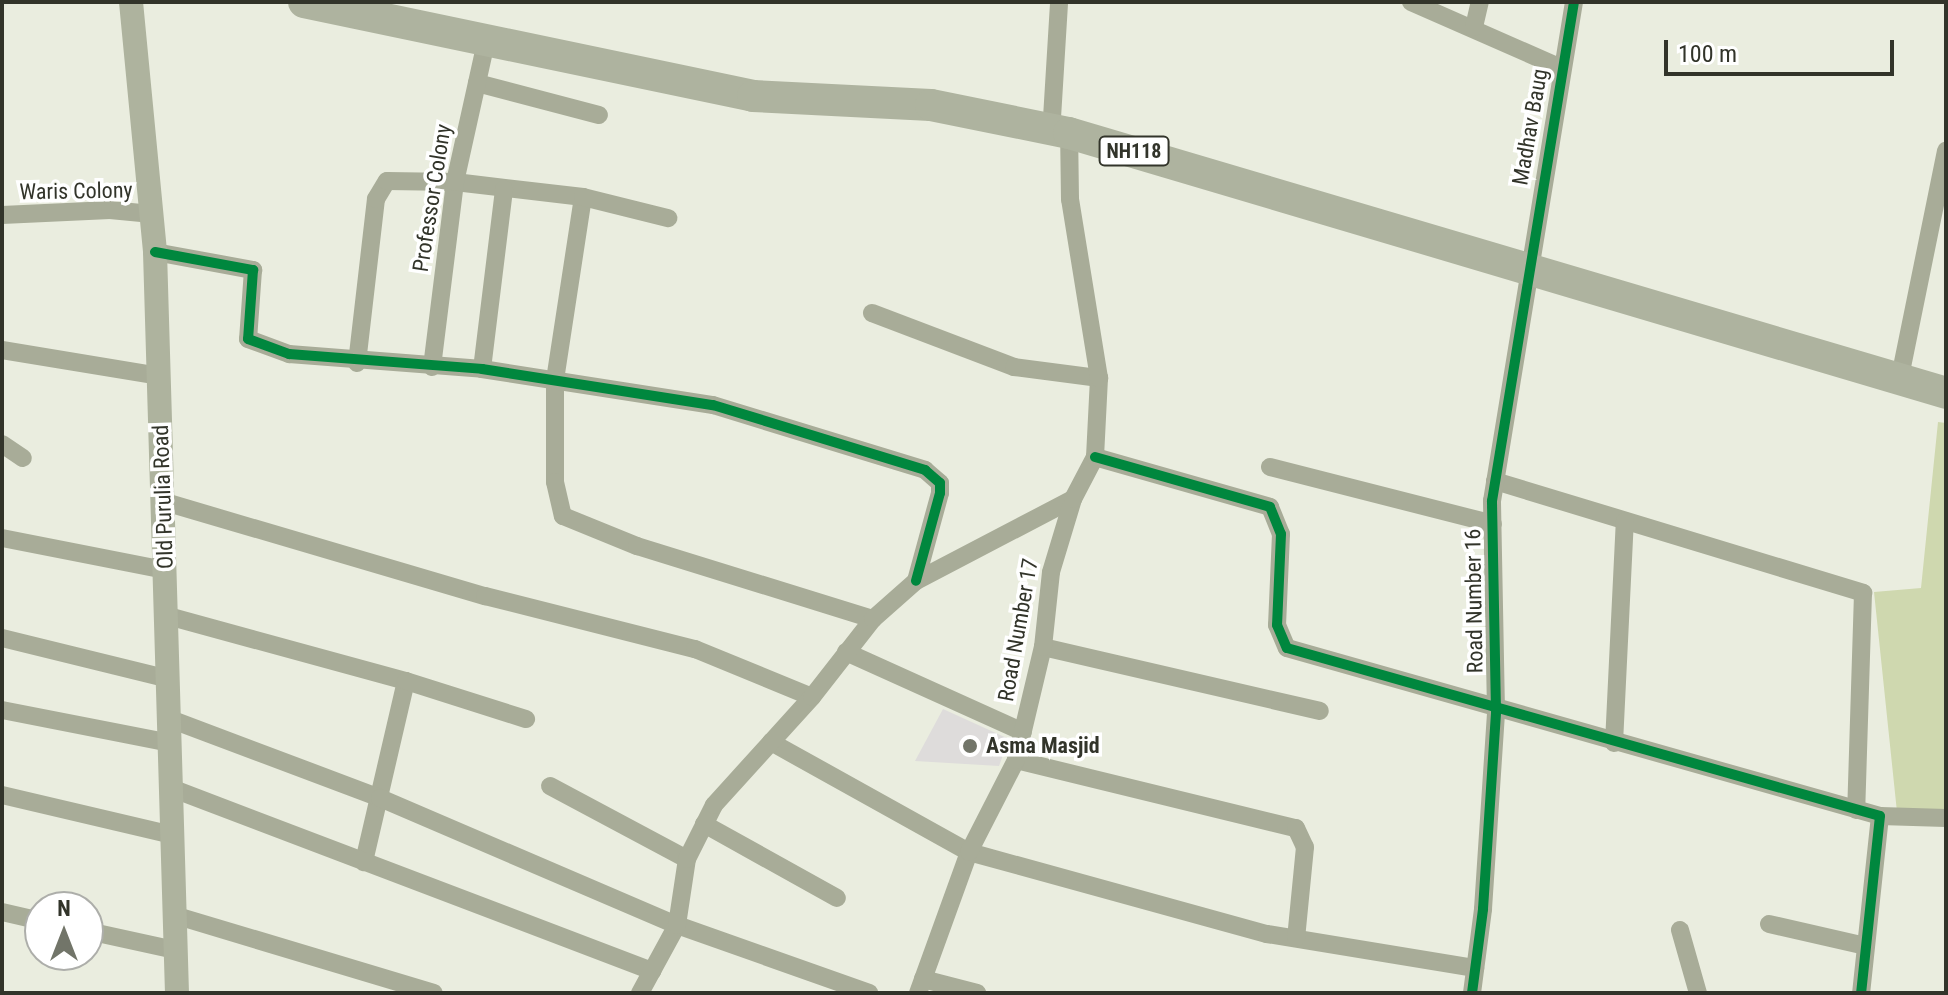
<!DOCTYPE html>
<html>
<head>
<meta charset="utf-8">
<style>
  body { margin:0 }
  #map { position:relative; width:1948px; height:995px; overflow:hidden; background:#eaeddf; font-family:"Roboto Condensed",sans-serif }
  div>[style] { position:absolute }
  .green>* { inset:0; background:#cfd8af }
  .building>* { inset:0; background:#dedcdb }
  .street>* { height:18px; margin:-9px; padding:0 9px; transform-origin:9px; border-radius:9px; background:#a8ac98 }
  .secondary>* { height:24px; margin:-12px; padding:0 12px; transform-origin:12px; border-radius:12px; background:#aeb39e }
  .highway>* { height:32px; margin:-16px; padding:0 16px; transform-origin:16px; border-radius:16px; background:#aeb39f }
  .cycleway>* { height:10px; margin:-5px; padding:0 5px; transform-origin:5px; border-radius:5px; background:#00873e }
  .dots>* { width:22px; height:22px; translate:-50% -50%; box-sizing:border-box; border:4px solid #fff; border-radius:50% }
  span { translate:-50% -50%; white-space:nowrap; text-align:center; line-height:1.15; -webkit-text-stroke:7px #fff; paint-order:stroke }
  .shield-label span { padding:2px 6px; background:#fff; border:2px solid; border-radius:6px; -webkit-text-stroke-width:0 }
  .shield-label { font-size:20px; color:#32342a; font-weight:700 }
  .street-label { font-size:22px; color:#32342a }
  .poi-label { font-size:22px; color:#32342a; font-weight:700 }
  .left { translate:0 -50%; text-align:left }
  .frame { position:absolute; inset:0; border:4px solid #32342a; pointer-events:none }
  .north { position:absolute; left:24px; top:891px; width:80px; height:80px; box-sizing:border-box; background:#fff; border:2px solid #adaeaa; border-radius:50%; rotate:0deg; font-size:22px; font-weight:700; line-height:32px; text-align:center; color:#32342a }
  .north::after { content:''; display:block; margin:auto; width:28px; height:36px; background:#727569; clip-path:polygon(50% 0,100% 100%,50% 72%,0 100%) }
  .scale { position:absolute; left:1664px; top:40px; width:230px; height:36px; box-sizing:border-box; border:4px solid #32342a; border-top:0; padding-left:10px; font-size:24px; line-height:28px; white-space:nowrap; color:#32342a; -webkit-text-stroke:6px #fff; paint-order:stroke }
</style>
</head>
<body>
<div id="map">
  <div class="green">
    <i style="clip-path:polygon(1938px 422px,1946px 423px,1946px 811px,1897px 812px,1874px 592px,1921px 588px)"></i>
  </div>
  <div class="building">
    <i style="clip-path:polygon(943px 709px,1009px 739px,999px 766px,915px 761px)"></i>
  </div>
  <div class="street">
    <i style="left:1411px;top:2px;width:164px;rotate:23.7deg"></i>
    <i style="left:1474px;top:27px;width:26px;rotate:-77deg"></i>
    <i style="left:477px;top:83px;width:126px;rotate:14.7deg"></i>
    <i style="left:1052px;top:118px;width:116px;rotate:-86.5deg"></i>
    <i style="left:583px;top:197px;width:184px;rotate:98.7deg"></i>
    <i style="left:555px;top:379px;width:103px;rotate:90deg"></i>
    <i style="left:555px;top:482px;width:35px;rotate:77deg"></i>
    <i style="left:563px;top:516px;width:80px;rotate:22.1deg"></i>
    <i style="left:637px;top:546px;width:247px;rotate:17.2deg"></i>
    <i style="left:2px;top:215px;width:108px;rotate:-2.7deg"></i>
    <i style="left:110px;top:210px;width:42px;rotate:5.4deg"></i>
    <i style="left:155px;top:252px;width:100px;rotate:10.4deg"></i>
    <i style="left:253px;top:270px;width:69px;rotate:94.1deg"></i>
    <i style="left:248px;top:339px;width:44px;rotate:20.1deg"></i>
    <i style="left:289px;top:354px;width:194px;rotate:4.4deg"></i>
    <i style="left:482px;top:369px;width:234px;rotate:8.9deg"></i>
    <i style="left:713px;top:405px;width:222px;rotate:17deg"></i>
    <i style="left:925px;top:470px;width:20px;rotate:41deg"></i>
    <i style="left:940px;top:483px;width:10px;rotate:90deg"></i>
    <i style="left:940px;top:493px;width:91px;rotate:105.3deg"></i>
    <i style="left:872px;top:313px;width:152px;rotate:20.8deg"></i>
    <i style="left:1014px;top:367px;width:86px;rotate:7.4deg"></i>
    <i style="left:2px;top:350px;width:159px;rotate:9.4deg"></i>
    <i style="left:357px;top:363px;width:165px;rotate:-83.4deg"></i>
    <i style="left:376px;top:199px;width:21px;rotate:-59deg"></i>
    <i style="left:387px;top:181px;width:68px;rotate:0.8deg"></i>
    <i style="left:455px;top:182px;width:129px;rotate:6.7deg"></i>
    <i style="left:583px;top:197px;width:88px;rotate:13.9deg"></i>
    <i style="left:432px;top:367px;width:186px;rotate:-82.9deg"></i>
    <i style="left:455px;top:182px;width:148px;rotate:-77.5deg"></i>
    <i style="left:1902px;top:367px;width:221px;rotate:-78.5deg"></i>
    <i style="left:482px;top:369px;width:181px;rotate:-83deg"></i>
    <i style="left:2px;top:444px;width:25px;rotate:34deg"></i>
    <i style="left:1095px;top:457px;width:182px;rotate:15.9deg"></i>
    <i style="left:1270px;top:507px;width:29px;rotate:68deg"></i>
    <i style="left:1281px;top:534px;width:91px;rotate:92.5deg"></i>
    <i style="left:1277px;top:625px;width:25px;rotate:67deg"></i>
    <i style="left:1287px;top:648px;width:616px;rotate:15.82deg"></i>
    <i style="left:1880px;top:816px;width:178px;rotate:96.1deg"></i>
    <i style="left:1270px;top:467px;width:230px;rotate:14.3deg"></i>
    <i style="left:1495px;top:481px;width:385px;rotate:16.9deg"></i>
    <i style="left:1863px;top:593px;width:217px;rotate:91.8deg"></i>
    <i style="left:165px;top:502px;width:334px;rotate:16.4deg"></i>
    <i style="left:485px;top:596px;width:217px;rotate:14.2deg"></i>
    <i style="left:695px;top:649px;width:126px;rotate:22.3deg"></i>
    <i style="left:2px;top:538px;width:166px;rotate:11.1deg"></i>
    <i style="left:168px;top:616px;width:247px;rotate:15.3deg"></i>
    <i style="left:406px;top:681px;width:186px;rotate:103.1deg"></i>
    <i style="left:2px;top:638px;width:172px;rotate:13.8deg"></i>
    <i style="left:1043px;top:647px;width:284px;rotate:13deg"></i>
    <i style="left:846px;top:652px;width:194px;rotate:24.3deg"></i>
    <i style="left:406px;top:681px;width:126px;rotate:17.6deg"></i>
    <i style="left:2px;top:710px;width:171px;rotate:11.1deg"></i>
    <i style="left:170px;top:719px;width:224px;rotate:20.6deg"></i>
    <i style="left:380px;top:798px;width:323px;rotate:23.2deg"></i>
    <i style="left:677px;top:925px;width:204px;rotate:19.5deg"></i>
    <i style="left:771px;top:742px;width:227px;rotate:29.1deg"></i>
    <i style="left:969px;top:852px;width:309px;rotate:15.4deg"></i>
    <i style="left:1267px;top:934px;width:211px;rotate:9.3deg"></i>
    <i style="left:1614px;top:743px;width:222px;rotate:-87.2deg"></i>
    <i style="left:1016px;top:760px;width:288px;rotate:13.7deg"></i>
    <i style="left:1296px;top:828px;width:21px;rotate:65deg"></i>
    <i style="left:1305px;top:847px;width:91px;rotate:95.6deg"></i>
    <i style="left:550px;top:786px;width:155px;rotate:28.1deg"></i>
    <i style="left:171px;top:788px;width:515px;rotate:20.83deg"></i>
    <i style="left:2px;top:795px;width:175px;rotate:13.2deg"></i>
    <i style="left:1880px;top:816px;width:66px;rotate:1.7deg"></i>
    <i style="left:704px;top:824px;width:152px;rotate:29.1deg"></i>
    <i style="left:2px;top:912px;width:39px;rotate:13deg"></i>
    <i style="left:174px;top:915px;width:271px;rotate:16.7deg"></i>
    <i style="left:1769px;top:924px;width:99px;rotate:12.8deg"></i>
    <i style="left:1680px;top:930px;width:66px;rotate:74.1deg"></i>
    <i style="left:88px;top:931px;width:89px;rotate:12.3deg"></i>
    <i style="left:923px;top:979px;width:56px;rotate:14.5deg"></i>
    <i style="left:640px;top:993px;width:77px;rotate:-61.4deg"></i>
    <i style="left:677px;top:925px;width:67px;rotate:-81.4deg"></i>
    <i style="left:687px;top:859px;width:60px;rotate:-63.4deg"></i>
    <i style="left:714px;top:805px;width:146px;rotate:-47.8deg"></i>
    <i style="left:812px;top:697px;width:99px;rotate:-52deg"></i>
    <i style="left:873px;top:619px;width:57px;rotate:-41.5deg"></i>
    <i style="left:916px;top:581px;width:177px;rotate:-27.6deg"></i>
    <i style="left:918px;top:993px;width:150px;rotate:-70.1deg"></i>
    <i style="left:969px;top:852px;width:103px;rotate:-62.9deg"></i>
    <i style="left:1016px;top:760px;width:116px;rotate:-76.6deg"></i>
    <i style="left:1043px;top:647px;width:75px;rotate:-83.9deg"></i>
    <i style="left:1051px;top:572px;width:76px;rotate:-73.2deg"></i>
    <i style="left:1073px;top:499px;width:47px;rotate:-62.4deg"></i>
    <i style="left:1095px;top:457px;width:79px;rotate:-87.1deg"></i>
    <i style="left:1099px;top:378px;width:181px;rotate:-99.2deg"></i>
    <i style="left:1070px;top:199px;width:70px;rotate:-90.8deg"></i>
    <i style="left:1472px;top:993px;width:85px;rotate:-82.5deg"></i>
    <i style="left:1483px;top:909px;width:198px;rotate:-86.2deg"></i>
    <i style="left:1496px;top:711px;width:210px;rotate:-91.1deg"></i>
    <i style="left:1492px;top:501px;width:506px;rotate:-80.67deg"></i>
  </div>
  <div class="secondary">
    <i style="left:131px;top:2px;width:251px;rotate:84.5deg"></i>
    <i style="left:155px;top:252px;width:741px;rotate:88.3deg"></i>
  </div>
  <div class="highway">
    <i style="left:304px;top:2px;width:459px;rotate:11.8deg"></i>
    <i style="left:753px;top:96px;width:178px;rotate:2.9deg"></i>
    <i style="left:931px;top:105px;width:141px;rotate:11.5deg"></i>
    <i style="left:1069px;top:133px;width:915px;rotate:16.51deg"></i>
  </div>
  <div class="cycleway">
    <i style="left:155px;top:252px;width:100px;rotate:10.4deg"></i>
    <i style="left:253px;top:270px;width:69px;rotate:94.1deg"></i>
    <i style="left:248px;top:339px;width:44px;rotate:20.1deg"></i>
    <i style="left:289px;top:354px;width:194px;rotate:4.4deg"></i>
    <i style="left:482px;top:369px;width:234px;rotate:8.9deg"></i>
    <i style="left:713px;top:405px;width:222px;rotate:17deg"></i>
    <i style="left:925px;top:470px;width:20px;rotate:41deg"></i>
    <i style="left:940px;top:483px;width:10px;rotate:90deg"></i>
    <i style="left:940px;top:493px;width:91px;rotate:105.3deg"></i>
    <i style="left:1095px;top:457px;width:182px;rotate:15.9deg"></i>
    <i style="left:1270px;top:507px;width:29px;rotate:68deg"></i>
    <i style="left:1281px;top:534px;width:91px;rotate:92.5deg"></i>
    <i style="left:1277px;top:625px;width:25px;rotate:67deg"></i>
    <i style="left:1287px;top:648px;width:616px;rotate:15.82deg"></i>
    <i style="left:1880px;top:816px;width:178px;rotate:96.1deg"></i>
    <i style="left:1472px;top:993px;width:85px;rotate:-82.5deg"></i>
    <i style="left:1483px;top:909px;width:198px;rotate:-86.2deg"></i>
    <i style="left:1496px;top:711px;width:210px;rotate:-91.1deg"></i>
    <i style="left:1492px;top:501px;width:506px;rotate:-80.67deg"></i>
  </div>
  <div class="dots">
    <i style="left:970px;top:746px;background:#727569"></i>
  </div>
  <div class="shield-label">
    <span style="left:1134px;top:151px">NH118</span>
  </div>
  <div class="street-label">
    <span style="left:1530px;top:127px;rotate:-80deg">Madhav Baug</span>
    <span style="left:76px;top:191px;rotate:-1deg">Waris Colony</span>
    <span style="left:432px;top:198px;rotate:-81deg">Professor Colony</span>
    <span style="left:163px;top:497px;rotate:-92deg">Old Purulia Road</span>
    <span style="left:1474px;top:601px;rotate:-91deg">Road Number 16</span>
    <span style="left:1018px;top:630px;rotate:-80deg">Road Number 17</span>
  </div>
  <div class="poi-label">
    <span class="left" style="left:986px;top:746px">Asma Masjid</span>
  </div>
  <div class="frame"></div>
  <div class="north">N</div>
  <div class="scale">100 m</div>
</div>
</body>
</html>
